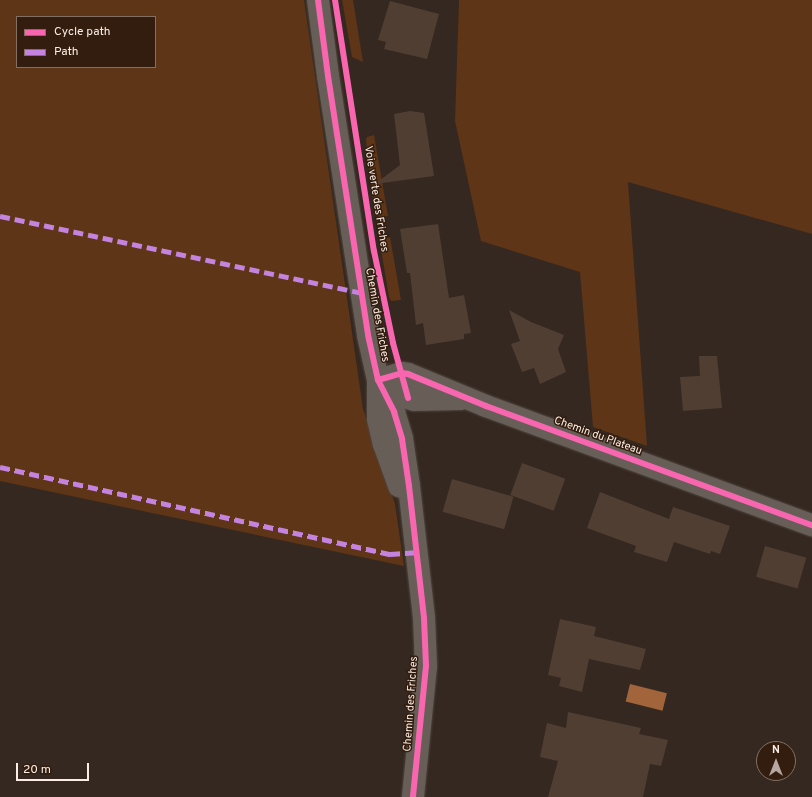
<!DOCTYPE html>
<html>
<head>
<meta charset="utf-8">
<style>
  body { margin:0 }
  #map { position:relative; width:812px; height:797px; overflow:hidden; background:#342821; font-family:Overpass,sans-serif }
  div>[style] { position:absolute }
  .green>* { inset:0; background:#5e3517 }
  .water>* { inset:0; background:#a2643a; transform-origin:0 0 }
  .building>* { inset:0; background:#503e32; transform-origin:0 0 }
  .roads { filter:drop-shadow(0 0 1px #50463f) drop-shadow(0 0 1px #50463f) }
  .minor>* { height:22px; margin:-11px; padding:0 11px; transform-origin:11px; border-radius:11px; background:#685e58 }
  .quiet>* { height:5px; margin-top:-2.5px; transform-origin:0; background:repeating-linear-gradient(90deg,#c483df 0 10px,transparent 0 15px) }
  .cycleway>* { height:6px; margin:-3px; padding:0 3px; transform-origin:3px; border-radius:3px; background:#f766af }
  span { translate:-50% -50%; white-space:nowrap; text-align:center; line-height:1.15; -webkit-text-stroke:3px #321d0f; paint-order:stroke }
  .street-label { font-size:11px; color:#fcede4 }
  .legend { position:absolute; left:16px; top:16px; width:140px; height:52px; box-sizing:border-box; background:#321d0f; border:1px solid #837064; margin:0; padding:5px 7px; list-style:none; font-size:12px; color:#fcede4 }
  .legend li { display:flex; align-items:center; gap:8px; height:20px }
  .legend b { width:20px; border:1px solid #837064 }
  .north { position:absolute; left:756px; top:741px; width:40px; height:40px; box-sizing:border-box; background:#321d0f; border:1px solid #837064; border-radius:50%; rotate:0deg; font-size:11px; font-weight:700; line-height:16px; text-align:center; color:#fcede4 }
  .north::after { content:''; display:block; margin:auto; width:14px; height:18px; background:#b6a8a0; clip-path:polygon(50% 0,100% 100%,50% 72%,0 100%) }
  .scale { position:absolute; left:16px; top:763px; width:73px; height:18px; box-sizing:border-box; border:2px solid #fcede4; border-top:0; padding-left:5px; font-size:12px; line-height:14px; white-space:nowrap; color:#fcede4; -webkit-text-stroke:3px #321d0f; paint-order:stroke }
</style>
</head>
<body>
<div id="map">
  <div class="green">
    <i style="clip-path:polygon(evenodd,0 0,304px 0,363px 409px,395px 504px,404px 566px,0 481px,0 0,17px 17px,155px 17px,155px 67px,17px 67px,17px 17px)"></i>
    <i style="clip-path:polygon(342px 0,353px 0,363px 62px,352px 57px)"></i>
    <i style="clip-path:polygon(459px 0,812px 0,812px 234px,628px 182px,647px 446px,593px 427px,580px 272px,481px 241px,455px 121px)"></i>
    <i style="clip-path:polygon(374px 135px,388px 216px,380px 218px,375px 213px,366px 140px,367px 137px)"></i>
    <i style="clip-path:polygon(390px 237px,401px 300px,391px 301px,389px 297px,380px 243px,382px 239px)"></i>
  </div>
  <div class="water">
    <i style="left:630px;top:684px;width:38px;height:18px;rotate:14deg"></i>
  </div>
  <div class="building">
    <i style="clip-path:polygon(390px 1px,439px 14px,427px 59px,384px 49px,386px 42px,378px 40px)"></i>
    <i style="clip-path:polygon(410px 111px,424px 113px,434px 176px,375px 184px,400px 165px,394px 114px)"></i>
    <i style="clip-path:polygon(438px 224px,449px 298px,464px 295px,471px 333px,464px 334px,464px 339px,426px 345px,423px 323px,416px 325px,410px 273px,407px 273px,400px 229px)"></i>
    <i style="clip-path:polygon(509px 310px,531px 322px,564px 335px,558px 349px,566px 372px,540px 384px,534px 368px,522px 372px,511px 344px,520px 341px)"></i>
    <i style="clip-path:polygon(699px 356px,717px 356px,722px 408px,683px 411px,680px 377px,700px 376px)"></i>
    <i style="left:522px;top:463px;width:46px;height:34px;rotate:20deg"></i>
    <i style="left:452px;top:479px;width:64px;height:34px;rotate:16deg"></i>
    <i style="clip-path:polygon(600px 492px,669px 519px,673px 507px,730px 526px,720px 554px,711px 551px,710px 554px,674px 542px,667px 562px,634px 552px,636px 546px,587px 528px)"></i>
    <i style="left:765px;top:546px;width:43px;height:32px;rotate:16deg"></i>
    <i style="clip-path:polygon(560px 619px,596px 627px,594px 636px,646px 649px,640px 670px,589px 659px,582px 692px,559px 686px,561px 678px,548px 675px)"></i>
    <i style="clip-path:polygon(568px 712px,641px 728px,639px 734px,668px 740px,661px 766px,650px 764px,643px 797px,548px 797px,558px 761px,540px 757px,547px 723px,566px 728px)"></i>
  </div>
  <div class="roads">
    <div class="minor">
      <i style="left:318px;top:0;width:77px;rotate:82.5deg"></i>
      <i style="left:328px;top:76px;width:262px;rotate:81.2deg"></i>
      <i style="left:368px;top:335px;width:46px;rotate:77.5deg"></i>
      <i style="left:378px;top:380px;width:36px;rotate:63deg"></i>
      <i style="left:394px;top:412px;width:28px;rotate:73deg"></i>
      <i style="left:402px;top:439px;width:48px;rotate:81.5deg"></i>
      <i style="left:409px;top:486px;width:133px;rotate:83.5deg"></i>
      <i style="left:424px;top:618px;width:48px;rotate:87.6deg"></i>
      <i style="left:426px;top:666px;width:132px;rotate:95.7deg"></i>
      <i style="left:378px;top:380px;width:25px;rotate:-16deg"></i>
      <i style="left:402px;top:373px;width:6px;rotate:9deg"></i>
      <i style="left:408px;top:374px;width:84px;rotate:22.3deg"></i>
      <i style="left:486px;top:406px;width:347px;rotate:20.1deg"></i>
      <i style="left:378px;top:380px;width:35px;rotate:31deg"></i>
      <i style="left:408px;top:398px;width:6px;rotate:18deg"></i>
      <i style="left:414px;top:400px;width:46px;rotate:-1.2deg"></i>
      <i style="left:378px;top:382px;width:37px;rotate:90deg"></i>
      <i style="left:378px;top:419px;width:26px;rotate:77deg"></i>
      <i style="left:384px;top:444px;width:45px;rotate:70.3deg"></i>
    </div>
  </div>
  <div class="quiet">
    <i style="left:0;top:216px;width:370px;rotate:12deg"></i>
    <i style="left:0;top:467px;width:400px;rotate:12.6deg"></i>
    <i style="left:390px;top:554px;width:26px;rotate:-4deg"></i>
  </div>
  <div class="cycleway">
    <i style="left:318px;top:0;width:77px;rotate:82.5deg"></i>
    <i style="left:328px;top:76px;width:262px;rotate:81.2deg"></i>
    <i style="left:368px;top:335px;width:46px;rotate:77.5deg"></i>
    <i style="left:378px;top:380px;width:36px;rotate:63deg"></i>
    <i style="left:394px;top:412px;width:28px;rotate:73deg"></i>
    <i style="left:402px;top:439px;width:48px;rotate:81.5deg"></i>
    <i style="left:409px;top:486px;width:133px;rotate:83.5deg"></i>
    <i style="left:424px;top:618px;width:48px;rotate:87.6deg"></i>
    <i style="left:426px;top:666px;width:132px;rotate:95.7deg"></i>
    <i style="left:335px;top:0;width:254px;rotate:81.2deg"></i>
    <i style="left:374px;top:251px;width:94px;rotate:78.3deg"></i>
    <i style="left:393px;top:343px;width:57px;rotate:74.7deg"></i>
    <i style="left:378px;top:380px;width:25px;rotate:-16deg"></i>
    <i style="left:402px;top:373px;width:6px;rotate:9deg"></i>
    <i style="left:408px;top:374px;width:84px;rotate:22.3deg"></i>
    <i style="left:486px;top:406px;width:347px;rotate:20.1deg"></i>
  </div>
  <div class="street-label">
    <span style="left:376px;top:199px;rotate:81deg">Voie verte des Friches</span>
    <span style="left:377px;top:315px;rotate:80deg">Chemin des Friches</span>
    <span style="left:598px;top:436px;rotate:20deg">Chemin du Plateau</span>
    <span style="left:411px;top:704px;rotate:-86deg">Chemin des Friches</span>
  </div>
  <ul class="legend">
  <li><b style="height:5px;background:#f766af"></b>Cycle path</li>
  <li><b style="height:5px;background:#c483df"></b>Path</li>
  </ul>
  <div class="north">N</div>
  <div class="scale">20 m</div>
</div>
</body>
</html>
